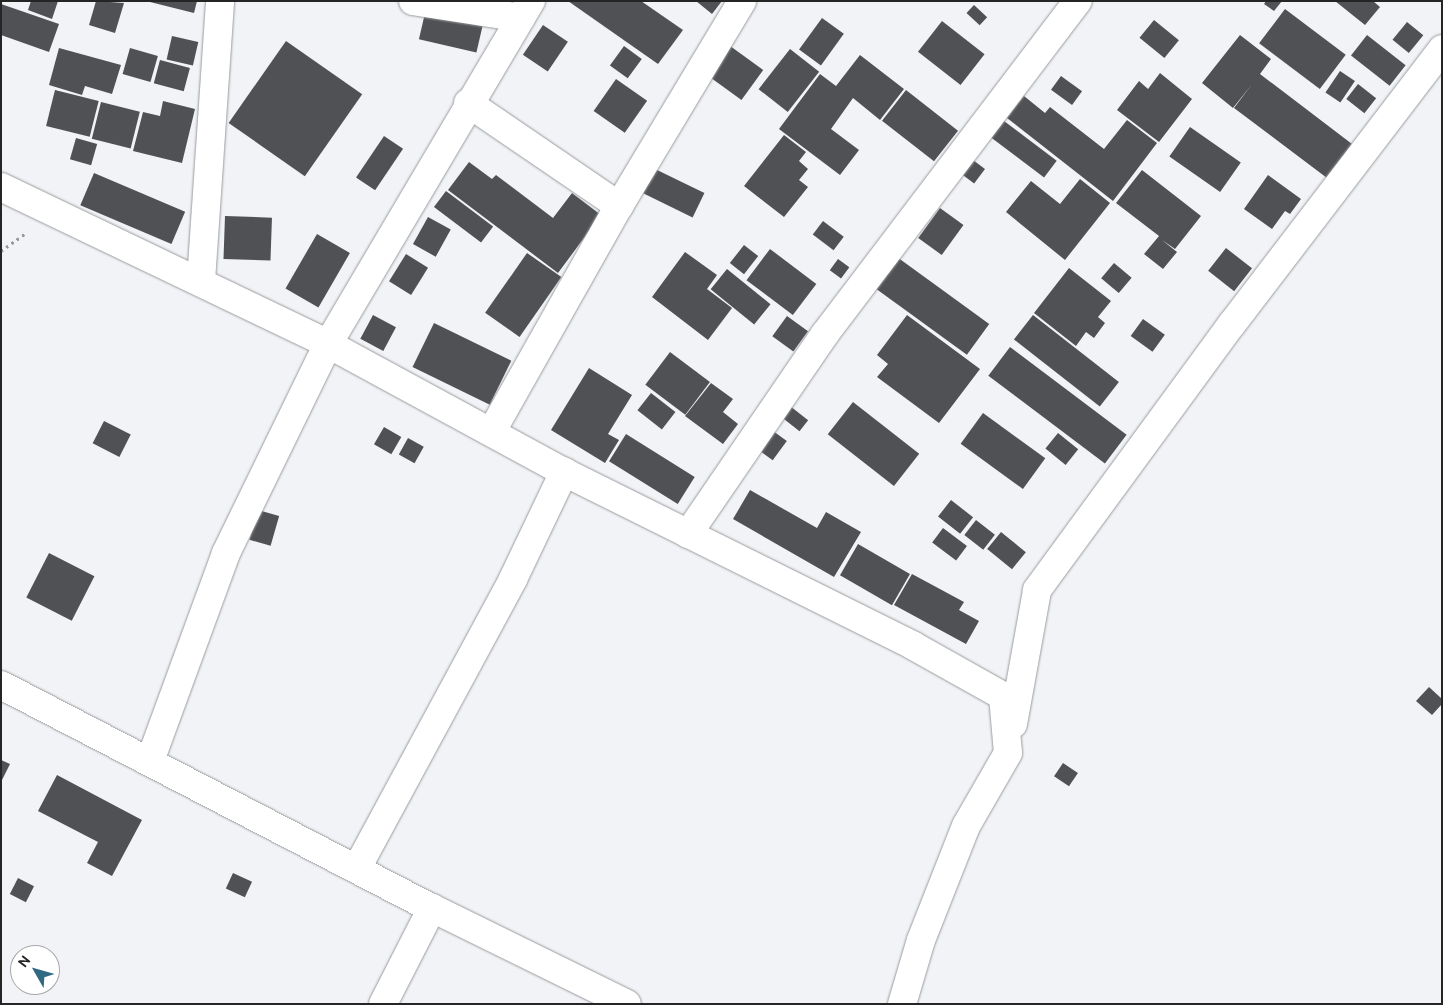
<!DOCTYPE html>
<html>
<head>
<meta charset="utf-8">
<style>
  body { margin:0 }
  #map { position:relative; width:1443px; height:1005px; overflow:hidden; background:#f1f3f6; font-family:Ubuntu,sans-serif }
  div>[style] { position:absolute }
  .building>* { inset:0; background:#505154; transform-origin:0 0 }
  .path>* { height:3px; margin-top:-1.5px; transform-origin:0; background:repeating-linear-gradient(90deg,#97989a 0 2.5px,transparent 0 6.5px) }
  .roads { filter:drop-shadow(0 0 1px #999b9d) drop-shadow(0 0 1px #999b9d) }
  .minor>* { height:28px; margin:-14px; padding:0 14px; transform-origin:14px; border-radius:14px; background:#fff }
  span { translate:-50% -50%; white-space:nowrap; text-align:center; line-height:1.15; -webkit-text-stroke:5px #fff; paint-order:stroke }
  .frame { position:absolute; inset:0; border:2px solid #252526; pointer-events:none }
  .north { position:absolute; left:10px; top:945px; width:50px; height:50px; box-sizing:border-box; background:#fff; border:1px solid #a8a8a8; border-radius:50%; rotate:308deg; font-size:14px; font-weight:700; line-height:20px; text-align:center; color:#252526 }
  .north::after { content:''; display:block; margin:auto; width:18px; height:22px; background:#306983; clip-path:polygon(50% 0,100% 100%,50% 72%,0 100%) }
</style>
</head>
<body>
<div id="map">
  <div class="building">
    <i style="clip-path:polygon(31px 1px,58px 1px,52px 19px,28px 10px)"></i>
    <i style="clip-path:polygon(96px 1px,124px 3px,115px 33px,89px 25px)"></i>
    <i style="clip-path:polygon(146px 1px,197px 1px,194px 13px)"></i>
    <i style="clip-path:polygon(568px 1px,641px 1px,683px 30px,658px 64px)"></i>
    <i style="clip-path:polygon(696px 1px,722px 1px,712px 14px)"></i>
    <i style="clip-path:polygon(1266px 1px,1282px 1px,1274px 11px,1264px 4px)"></i>
    <i style="clip-path:polygon(1335px 1px,1373px 1px,1380px 7px,1365px 25px)"></i>
    <i style="clip-path:polygon(1px 4px,59px 24px,49px 52px,1px 35px)"></i>
    <i style="left:974px;top:5px;width:18px;height:11px;rotate:43deg"></i>
    <i style="left:1285px;top:9px;width:76px;height:43px;rotate:37deg"></i>
    <i style="left:425px;top:13px;width:59px;height:27px;rotate:13deg"></i>
    <i style="left:822px;top:18px;width:27px;height:39px;rotate:36deg"></i>
    <i style="left:1154px;top:20px;width:32px;height:23px;rotate:39deg"></i>
    <i style="left:942px;top:21px;width:54px;height:39px;rotate:38deg"></i>
    <i style="left:1407px;top:22px;width:21px;height:23px;rotate:39deg"></i>
    <i style="left:543px;top:25px;width:30px;height:36px;rotate:34deg"></i>
    <i style="clip-path:polygon(1240px 35px,1271px 59px,1260px 74px,1352px 144px,1327px 178px,1234px 108px,1252px 84px,1233px 108px,1202px 83px)"></i>
    <i style="left:1367px;top:35px;width:49px;height:26px;rotate:38deg"></i>
    <i style="left:172px;top:36px;width:27px;height:24px;rotate:13deg"></i>
    <i style="left:286px;top:41px;width:93px;height:100px;rotate:35deg"></i>
    <i style="left:726px;top:43px;width:46px;height:37px;rotate:36deg"></i>
    <i style="left:624px;top:46px;width:22px;height:24px;rotate:36deg"></i>
    <i style="clip-path:polygon(59px 48px,121px 65px,112px 94px,85px 86px,82px 95px,49px 85px)"></i>
    <i style="left:130px;top:48px;width:29px;height:27px;rotate:16deg"></i>
    <i style="left:790px;top:49px;width:37px;height:51px;rotate:38deg"></i>
    <i style="clip-path:polygon(860px 55px,904px 89px,880px 120px,853px 98px,831px 129px,859px 150px,840px 175px,779px 129px,820px 74px,836px 86px)"></i>
    <i style="left:160px;top:60px;width:31px;height:24px;rotate:15deg"></i>
    <i style="left:1340px;top:71px;width:18px;height:26px;rotate:34deg"></i>
    <i style="clip-path:polygon(1160px 73px,1192px 99px,1159px 142px,1117px 110px,1139px 81px,1148px 89px)"></i>
    <i style="left:1061px;top:76px;width:26px;height:17px;rotate:36deg"></i>
    <i style="left:616px;top:79px;width:38px;height:39px;rotate:35deg"></i>
    <i style="left:1358px;top:84px;width:23px;height:19px;rotate:38deg"></i>
    <i style="left:55px;top:90px;width:45px;height:37px;rotate:14deg"></i>
    <i style="left:906px;top:90px;width:66px;height:39px;rotate:38deg"></i>
    <i style="clip-path:polygon(1024px 96px,1045px 113px,1050px 107px,1104px 149px,1127px 120px,1157px 143px,1113px 201px,1007px 118px)"></i>
    <i style="clip-path:polygon(163px 101px,195px 109px,182px 163px,133px 151px,143px 112px,160px 116px)"></i>
    <i style="left:101px;top:102px;width:40px;height:38px;rotate:14deg"></i>
    <i style="left:1004px;top:121px;width:66px;height:21px;rotate:37deg"></i>
    <i style="left:1190px;top:127px;width:62px;height:36px;rotate:35deg"></i>
    <i style="clip-path:polygon(784px 135px,806px 152px,799px 161px,808px 169px,799px 180px,808px 187px,784px 217px,744px 186px)"></i>
    <i style="left:384px;top:136px;width:23px;height:50px;rotate:34deg"></i>
    <i style="left:76px;top:138px;width:22px;height:22px;rotate:16deg"></i>
    <i style="left:973px;top:160px;width:15px;height:18px;rotate:37deg"></i>
    <i style="clip-path:polygon(469px 162px,492px 179px,496px 175px,553px 218px,572px 193px,601px 215px,558px 273px,448px 190px)"></i>
    <i style="left:655px;top:169px;width:55px;height:27px;rotate:26deg"></i>
    <i style="clip-path:polygon(1142px 170px,1201px 216px,1175px 249px,1162px 240px,1177px 252px,1163px 269px,1144px 254px,1159px 236px,1116px 203px)"></i>
    <i style="left:94px;top:173px;width:99px;height:35px;rotate:23deg"></i>
    <i style="clip-path:polygon(1268px 175px,1301px 199px,1290px 214px,1285px 211px,1272px 229px,1244px 209px)"></i>
    <i style="clip-path:polygon(1080px 179px,1110px 203px,1065px 260px,1006px 212px,1031px 181px,1060px 204px)"></i>
    <i style="left:446px;top:191px;width:59px;height:20px;rotate:37deg"></i>
    <i style="left:940px;top:208px;width:29px;height:37px;rotate:36deg"></i>
    <i style="left:225px;top:216px;width:47px;height:43px;rotate:2deg"></i>
    <i style="left:428px;top:217px;width:26px;height:31px;rotate:29deg"></i>
    <i style="left:823px;top:221px;width:26px;height:17px;rotate:37deg"></i>
    <i style="left:317px;top:234px;width:38px;height:63px;rotate:30deg"></i>
    <i style="left:744px;top:245px;width:18px;height:23px;rotate:38deg"></i>
    <i style="left:1226px;top:248px;width:33px;height:29px;rotate:38deg"></i>
    <i style="left:770px;top:249px;width:58px;height:39px;rotate:37deg"></i>
    <i style="clip-path:polygon(685px 252px,717px 275px,707px 289px,732px 308px,708px 340px,652px 297px)"></i>
    <i style="left:527px;top:253px;width:42px;height:73px;rotate:35deg"></i>
    <i style="left:406px;top:254px;width:26px;height:32px;rotate:32deg"></i>
    <i style="left:897px;top:257px;width:114px;height:38px;rotate:36deg"></i>
    <i style="left:838px;top:259px;width:14px;height:14px;rotate:36deg"></i>
    <i style="left:1114px;top:263px;width:23px;height:20px;rotate:40deg"></i>
    <i style="clip-path:polygon(1069px 268px,1111px 301px,1098px 317px,1105px 323px,1094px 338px,1086px 332px,1076px 346px,1034px 313px)"></i>
    <i style="left:727px;top:269px;width:56px;height:26px;rotate:39deg"></i>
    <i style="left:373px;top:315px;width:26px;height:27px;rotate:28deg"></i>
    <i style="clip-path:polygon(907px 315px,980px 369px,939px 423px,877px 377px,888px 364px,877px 355px)"></i>
    <i style="left:1033px;top:315px;width:109px;height:31px;rotate:38deg"></i>
    <i style="left:787px;top:316px;width:26px;height:25px;rotate:36deg"></i>
    <i style="left:1143px;top:319px;width:27px;height:21px;rotate:36deg"></i>
    <i style="left:434px;top:323px;width:86px;height:49px;rotate:26deg"></i>
    <i style="left:1010px;top:347px;width:146px;height:36px;rotate:37deg"></i>
    <i style="left:670px;top:352px;width:50px;height:41px;rotate:37deg"></i>
    <i style="clip-path:polygon(589px 368px,632px 395px,608px 434px,619px 440px,605px 463px,551px 430px)"></i>
    <i style="clip-path:polygon(711px 383px,733px 399px,723px 412px,738px 424px,723px 444px,685px 416px)"></i>
    <i style="left:651px;top:393px;width:31px;height:22px;rotate:38deg"></i>
    <i style="left:853px;top:402px;width:84px;height:41px;rotate:38deg"></i>
    <i style="left:790px;top:406px;width:23px;height:14px;rotate:38deg"></i>
    <i style="left:983px;top:413px;width:77px;height:38px;rotate:36deg"></i>
    <i style="left:104px;top:421px;width:30px;height:25px;rotate:27deg"></i>
    <i style="left:384px;top:427px;width:20px;height:20px;rotate:30deg"></i>
    <i style="left:769px;top:428px;width:22px;height:24px;rotate:36deg"></i>
    <i style="left:1058px;top:433px;width:26px;height:20px;rotate:39deg"></i>
    <i style="left:626px;top:434px;width:81px;height:32px;rotate:32deg"></i>
    <i style="left:408px;top:438px;width:18px;height:19px;rotate:29deg"></i>
    <i style="clip-path:polygon(750px 490px,817px 528px,826px 512px,861px 532px,834px 577px,733px 519px)"></i>
    <i style="left:951px;top:500px;width:28px;height:21px;rotate:38deg"></i>
    <i style="left:258px;top:510px;width:22px;height:31px;rotate:16deg"></i>
    <i style="left:976px;top:520px;width:24px;height:19px;rotate:38deg"></i>
    <i style="left:943px;top:528px;width:30px;height:18px;rotate:37deg"></i>
    <i style="left:1001px;top:532px;width:32px;height:22px;rotate:39deg"></i>
    <i style="left:858px;top:544px;width:60px;height:36px;rotate:30deg"></i>
    <i style="left:49px;top:553px;width:51px;height:50px;rotate:27deg"></i>
    <i style="clip-path:polygon(912px 574px,964px 602px,959px 610px,979px 621px,966px 644px,894px 605px)"></i>
    <i style="clip-path:polygon(1429px 687px,1442px 699px,1442px 704px,1432px 715px,1416px 701px)"></i>
    <i style="clip-path:polygon(1px 760px,10px 764px,1px 782px)"></i>
    <i style="left:1063px;top:763px;width:18px;height:16px;rotate:34deg"></i>
    <i style="clip-path:polygon(57px 775px,142px 820px,112px 876px,87px 863px,98px 842px,38px 811px)"></i>
    <i style="left:233px;top:873px;width:21px;height:17px;rotate:25deg"></i>
    <i style="left:18px;top:878px;width:18px;height:18px;rotate:27deg"></i>
  </div>
  <div class="path">
    <i style="left:1px;top:251px;width:32px;rotate:-36deg"></i>
  </div>
  <div class="roads">
    <div class="minor">
      <i style="left:413px;top:1px;width:109px;rotate:8.9deg"></i>
      <i style="left:468px;top:103px;width:183px;rotate:34.3deg"></i>
      <i style="left:1px;top:187px;width:363px;rotate:25.6deg"></i>
      <i style="left:328px;top:344px;width:268px;rotate:28.5deg"></i>
      <i style="left:564px;top:472px;width:389px;rotate:26.4deg"></i>
      <i style="left:912px;top:645px;width:104px;rotate:29.3deg"></i>
      <i style="left:1003px;top:696px;width:57px;rotate:85deg"></i>
      <i style="left:1008px;top:753px;width:84px;rotate:119.9deg"></i>
      <i style="left:966px;top:826px;width:123px;rotate:111.5deg"></i>
      <i style="left:921px;top:940px;width:67px;rotate:106.5deg"></i>
      <i style="left:201px;top:281px;width:281px;rotate:-86.1deg"></i>
      <i style="left:492px;top:431px;width:258px;rotate:-60.6deg"></i>
      <i style="left:619px;top:206px;width:239px;rotate:-59deg"></i>
      <i style="left:688px;top:534px;width:242px;rotate:-55.6deg"></i>
      <i style="left:825px;top:334px;width:418px;rotate:-52.8deg"></i>
      <i style="left:1px;top:685px;width:485px;rotate:27.4deg"></i>
      <i style="left:432px;top:908px;width:217px;rotate:26.2deg"></i>
      <i style="left:1013px;top:724px;width:136px;rotate:-79.8deg"></i>
      <i style="left:1037px;top:590px;width:330px;rotate:-53.8deg"></i>
      <i style="left:1232px;top:324px;width:346px;rotate:-52.6deg"></i>
      <i style="left:150px;top:761px;width:221px;rotate:-69.9deg"></i>
      <i style="left:226px;top:553px;width:233px;rotate:-64deg"></i>
      <i style="left:328px;top:344px;width:399px;rotate:-59.4deg"></i>
      <i style="left:357px;top:868px;width:328px;rotate:-61.6deg"></i>
      <i style="left:513px;top:579px;width:119px;rotate:-64.5deg"></i>
      <i style="left:383px;top:1004px;width:108px;rotate:-63deg"></i>
    </div>
  </div>
  <div class="frame"></div>
  <div class="north">N</div>
</div>
</body>
</html>
